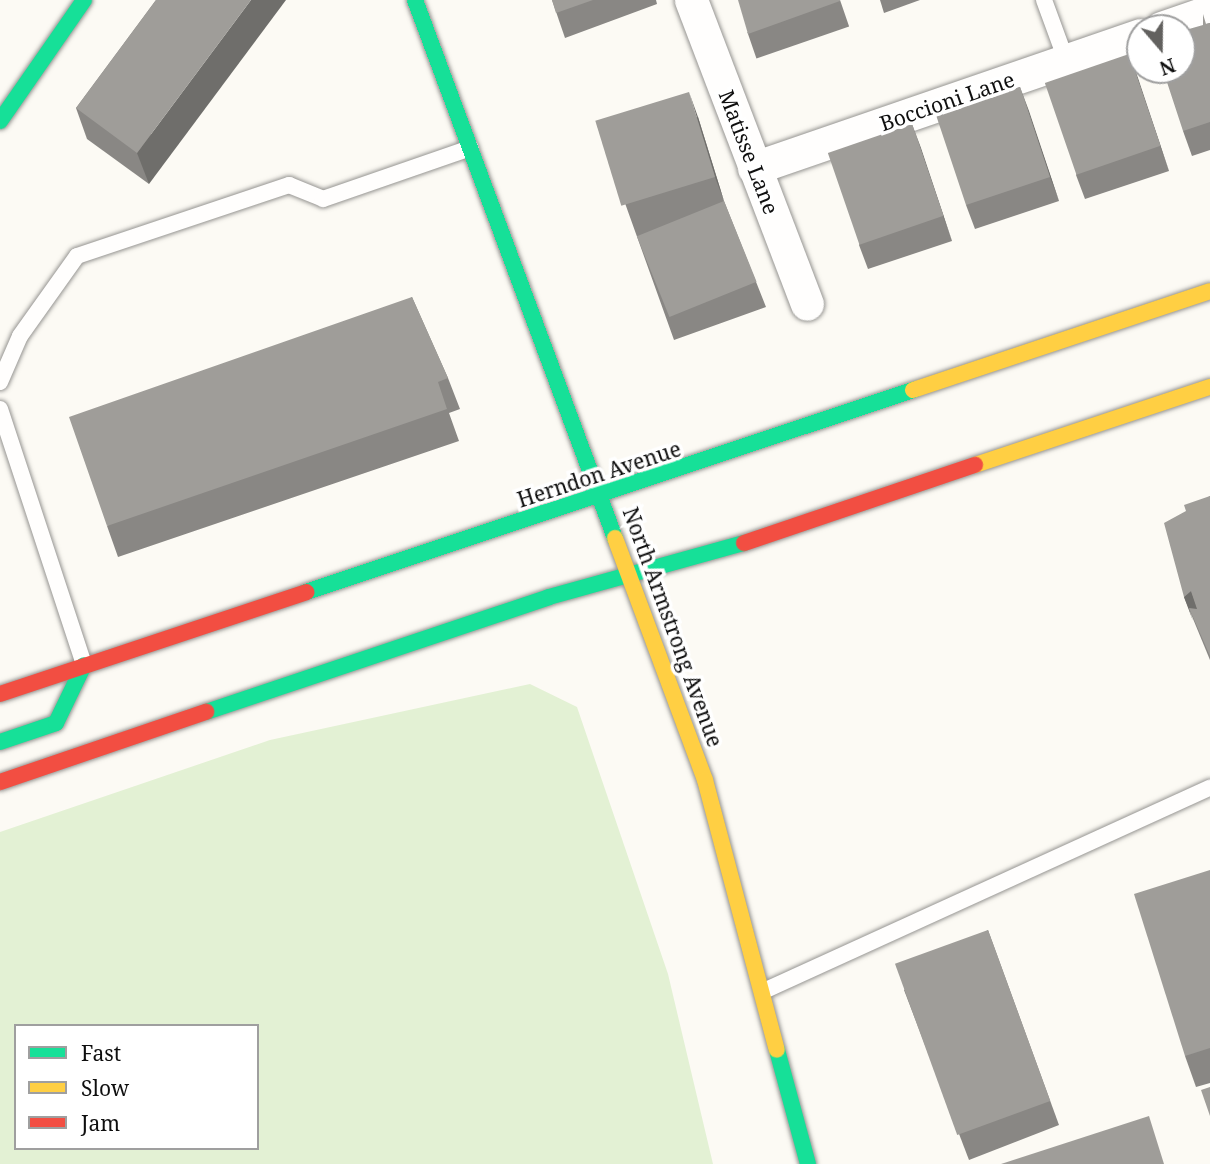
<!DOCTYPE html>
<html>
<head>
<meta charset="utf-8">
<style>
  body { margin:0 }
  #map { position:relative; width:1210px; height:1164px; overflow:hidden; background:#fcfaf4; font-family:"Noto Serif",serif }
  div>[style] { position:absolute }
  .green>* { inset:0; background:#e3f1d4 }
  .roads { filter:drop-shadow(0 0 2px #969592) drop-shadow(0 0 2px #969592) }
  .lane>* { height:16px; margin:-8px; padding:0 8px; transform-origin:8px; border-radius:8px; background:#fffefd }
  .street>* { height:33px; margin:-16.5px; padding:0 16.5px; transform-origin:16.5px; border-radius:16.5px; background:#fffefd }
  .fast>* { height:16px; margin:-8px; padding:0 8px; transform-origin:8px; border-radius:8px; background:#16e098 }
  .slow>* { height:16px; margin:-8px; padding:0 8px; transform-origin:8px; border-radius:8px; background:#ffcf43 }
  .jam>* { height:16px; margin:-8px; padding:0 8px; transform-origin:8px; border-radius:8px; background:#f24e42 }
  .wall>* { inset:0; background:#898784; transform-origin:0 0 }
  .shaded-wall>* { inset:0; background:#6f6e6b }
  .building>* { inset:0; background:#9f9d99; transform-origin:0 0 }
  span { translate:-50% -50%; white-space:nowrap; text-align:center; line-height:1.15; -webkit-text-stroke:7px #fff; paint-order:stroke }
  .street-label { font-size:21px; color:#0f0f0f }
  .legend { position:absolute; left:14px; top:1024px; width:245px; height:126px; box-sizing:border-box; background:#fff; border:2px solid #9f9f9f; margin:0; padding:9px 12px; list-style:none; font-size:21px; color:#0f0f0f }
  .legend li { display:flex; align-items:center; gap:14px; height:35px }
  .legend b { width:35px; border:2px solid #9f9f9f }
  .north { position:absolute; left:1126px; top:14px; width:70px; height:70px; box-sizing:border-box; background:#fff; border:2px solid #9f9f9f; border-radius:50%; rotate:160deg; font-size:19px; font-weight:700; line-height:28px; text-align:center; color:#0f0f0f }
  .north::after { content:''; display:block; margin:auto; width:24px; height:32px; background:#62615f; clip-path:polygon(50% 0,100% 100%,50% 72%,0 100%) }
</style>
</head>
<body>
<div id="map">
  <div class="green">
    <i style="clip-path:polygon(evenodd,530px 684px,577px 707px,668px 974px,713px 1164px,0 1164px,0 832px,270px 740px,530px 684px,16px 1026px,257px 1026px,257px 1148px,16px 1148px,16px 1026px)"></i>
  </div>
  <div class="roads">
    <div class="lane">
      <i style="left:1044px;top:0;width:64px;rotate:69.9deg"></i>
      <i style="left:0;top:382px;width:50px;rotate:-66.5deg"></i>
      <i style="left:20px;top:336px;width:98px;rotate:-54.5deg"></i>
      <i style="left:77px;top:256px;width:224px;rotate:-18.5deg"></i>
      <i style="left:289px;top:185px;width:37px;rotate:22deg"></i>
      <i style="left:323px;top:199px;width:156px;rotate:-19.1deg"></i>
      <i style="left:0;top:409px;width:269px;rotate:71.8deg"></i>
      <i style="left:766px;top:990px;width:488px;rotate:-24.5deg"></i>
    </div>
    <div class="street">
      <i style="left:691px;top:0;width:325px;rotate:69.1deg"></i>
      <i style="left:1161px;top:28px;width:52px;rotate:-19.1deg"></i>
      <i style="left:754px;top:168px;width:408px;rotate:-19deg"></i>
    </div>
    <div class="fast">
      <i style="left:415px;top:0;width:574px;rotate:69.61deg"></i>
      <i style="left:0;top:121px;width:147px;rotate:-55.2deg"></i>
      <i style="left:306px;top:592px;width:640px;rotate:-18.41deg"></i>
      <i style="left:206px;top:712px;width:362px;rotate:-18.5deg"></i>
      <i style="left:549px;top:597px;width:202px;rotate:-15.5deg"></i>
      <i style="left:0;top:742px;width:59px;rotate:-18.7deg"></i>
      <i style="left:56px;top:723px;width:64px;rotate:-64.2deg"></i>
      <i style="left:777px;top:1050px;width:118px;rotate:74.8deg"></i>
    </div>
    <div class="slow">
      <i style="left:913px;top:390px;width:313px;rotate:-18.4deg"></i>
      <i style="left:975px;top:465px;width:248px;rotate:-18.4deg"></i>
      <i style="left:615px;top:538px;width:258px;rotate:69.6deg"></i>
      <i style="left:705px;top:780px;width:279px;rotate:75.1deg"></i>
    </div>
    <div class="jam">
      <i style="left:744px;top:543px;width:244px;rotate:-18.7deg"></i>
      <i style="left:0;top:694px;width:323px;rotate:-18.4deg"></i>
      <i style="left:0;top:782px;width:218px;rotate:-18.8deg"></i>
    </div>
  </div>
  <div class="wall">
    <i style="clip-path:polygon(156px 0,149px 184px,87px 139px,76px 108px)"></i>
    <i style="clip-path:polygon(552px 0,656px 0,657px 4px,565px 38px)"></i>
    <i style="left:840px;top:0;width:28px;height:98px;rotate:71deg"></i>
    <i style="clip-path:polygon(880px 0,920px 0,884px 13px)"></i>
    <i style="clip-path:polygon(1210px 23px,1210px 150px,1192px 156px,1183px 131px,1206px 24px)"></i>
    <i style="clip-path:polygon(1129px 54px,1169px 171px,1085px 199px,1076px 175px)"></i>
    <i style="clip-path:polygon(1020px 87px,1059px 201px,975px 229px,966px 205px,989px 97px)"></i>
    <i style="clip-path:polygon(698px 117px,724px 201px,766px 307px,674px 340px,597px 125px)"></i>
    <i style="clip-path:polygon(912px 124px,952px 241px,868px 269px,859px 245px)"></i>
    <i style="clip-path:polygon(412px 297px,448px 378px,460px 409px,449px 413px,459px 441px,118px 557px,107px 526px)"></i>
    <i style="clip-path:polygon(1210px 496px,1210px 660px,1184px 597px,1186px 511px)"></i>
    <i style="clip-path:polygon(1210px 870px,1210px 1083px,1196px 1087px,1185px 1056px)"></i>
    <i style="clip-path:polygon(988px 930px,1059px 1125px,969px 1160px,904px 990px)"></i>
  </div>
  <div class="shaded-wall">
    <i style="clip-path:polygon(251px 0,286px 0,149px 184px,137px 153px)"></i>
    <i style="clip-path:polygon(1129px 54px,1138px 78px,1169px 171px,1160px 146px)"></i>
    <i style="clip-path:polygon(1020px 87px,1029px 111px,1059px 201px,1050px 177px)"></i>
    <i style="clip-path:polygon(689px 92px,698px 117px,724px 201px,715px 177px)"></i>
    <i style="clip-path:polygon(912px 124px,921px 148px,952px 241px,943px 216px)"></i>
    <i style="clip-path:polygon(1191px 591px,1200px 615px,1189px 608px,1193px 621px,1184px 597px)"></i>
  </div>
  <div class="building">
    <i style="clip-path:polygon(156px 0,251px 0,137px 153px,76px 108px)"></i>
    <i style="clip-path:polygon(552px 0,593px 0,556px 13px)"></i>
    <i style="clip-path:polygon(738px 0,840px 0,840px 1px,748px 34px)"></i>
    <i style="clip-path:polygon(1203px 14px,1206px 24px,1210px 23px,1210px 122px,1183px 131px,1163px 70px,1182px 70px,1182px 31px,1203px 25px)"></i>
    <i style="left:1129px;top:54px;width:97px;height:89px;rotate:71deg"></i>
    <i style="clip-path:polygon(1020px 87px,1050px 177px,966px 205px,935px 112px,986px 99px,985px 88px,989px 97px)"></i>
    <i style="left:689px;top:92px;width:89px;height:98px;rotate:73deg"></i>
    <i style="left:912px;top:124px;width:97px;height:89px;rotate:71deg"></i>
    <i style="left:724px;top:201px;width:87px;height:94px;rotate:68deg"></i>
    <i style="clip-path:polygon(412px 297px,448px 378px,438px 382px,447px 409px,107px 526px,69px 417px)"></i>
    <i style="clip-path:polygon(1210px 496px,1210px 656px,1189px 608px,1197px 609px,1191px 591px,1184px 597px,1164px 523px,1186px 511px,1184px 505px)"></i>
    <i style="clip-path:polygon(1210px 870px,1210px 1048px,1185px 1056px,1134px 894px)"></i>
    <i style="left:988px;top:930px;width:182px;height:99px;rotate:70deg"></i>
    <i style="clip-path:polygon(1210px 1087px,1210px 1116px,1201px 1090px)"></i>
    <i style="clip-path:polygon(1149px 1116px,1164px 1164px,1001px 1164px)"></i>
  </div>
  <div class="street-label">
    <span style="left:947px;top:101px;rotate:-19deg">Boccioni Lane</span>
    <span style="left:749px;top:152px;rotate:69deg">Matisse Lane</span>
    <span style="left:599px;top:474px;rotate:-18deg">Herndon Avenue</span>
    <span style="left:673px;top:627px;rotate:70deg">North Armstrong Avenue</span>
  </div>
  <ul class="legend">
  <li><b style="height:9px;background:#16e098"></b>Fast</li>
  <li><b style="height:9px;background:#ffcf43"></b>Slow</li>
  <li><b style="height:9px;background:#f24e42"></b>Jam</li>
  </ul>
  <div class="north">N</div>
</div>
</body>
</html>
